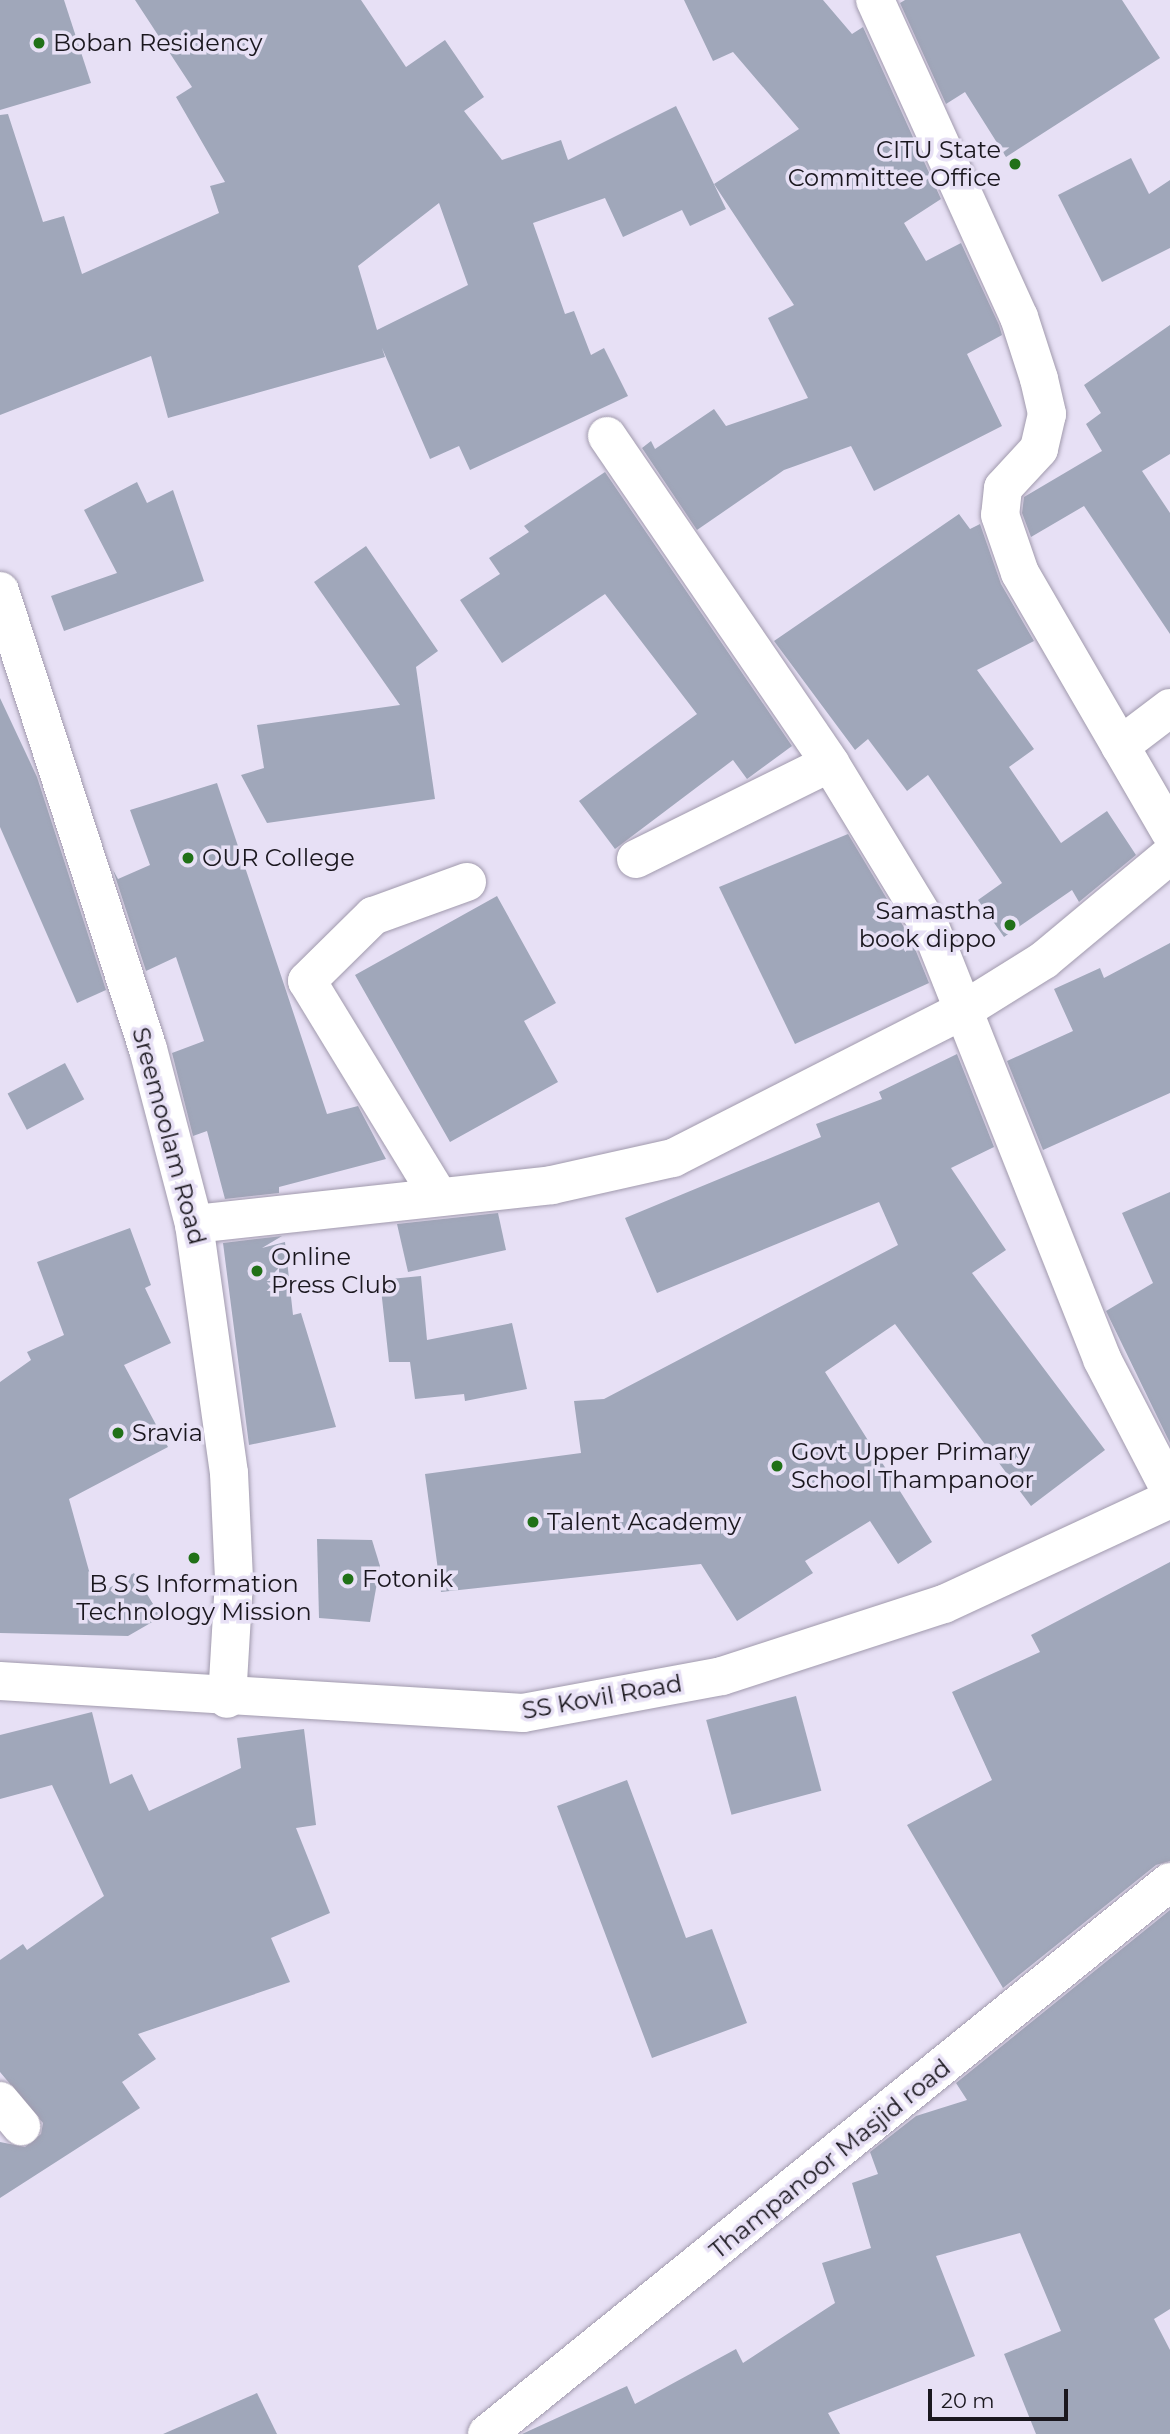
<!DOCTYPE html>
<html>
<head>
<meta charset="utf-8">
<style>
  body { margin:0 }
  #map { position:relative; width:1170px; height:2434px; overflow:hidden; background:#e7e0f5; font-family:Montserrat,sans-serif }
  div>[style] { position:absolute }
  .building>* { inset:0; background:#a0a7ba; transform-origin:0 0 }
  .roads { filter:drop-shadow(0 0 2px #a19aad) drop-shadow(0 0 2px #a19aad) }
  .street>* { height:38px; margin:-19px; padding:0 19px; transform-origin:19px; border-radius:19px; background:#fff }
  .secondary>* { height:38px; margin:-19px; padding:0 19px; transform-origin:19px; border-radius:19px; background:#fff }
  .dots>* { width:19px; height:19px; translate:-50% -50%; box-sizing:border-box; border:4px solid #e7e0f5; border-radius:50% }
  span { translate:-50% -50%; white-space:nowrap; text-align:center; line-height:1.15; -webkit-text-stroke:7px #e7e0f5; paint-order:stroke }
  .poi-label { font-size:24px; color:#1a171e }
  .left { translate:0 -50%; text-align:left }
  .right { translate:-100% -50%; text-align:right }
  .street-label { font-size:24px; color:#1a171e }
  .scale { position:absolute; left:928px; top:2389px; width:140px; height:32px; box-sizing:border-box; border:4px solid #1a171e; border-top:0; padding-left:9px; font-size:21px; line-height:24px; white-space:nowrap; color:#1a171e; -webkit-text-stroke:5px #e7e0f5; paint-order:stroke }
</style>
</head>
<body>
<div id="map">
  <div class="building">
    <i style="clip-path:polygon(0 0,64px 0,91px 83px,0 110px)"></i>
    <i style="clip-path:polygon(evenodd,135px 0,361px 0,406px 67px,445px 40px,484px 97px,464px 111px,502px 160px,561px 140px,568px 160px,676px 106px,726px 209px,690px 226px,682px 210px,623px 237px,605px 198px,533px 223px,565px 314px,574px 311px,591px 355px,604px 348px,628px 396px,470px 470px,459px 446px,430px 459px,382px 348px,385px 357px,168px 418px,151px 356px,0 415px,0 115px,8px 114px,43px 222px,64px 216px,82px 274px,219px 213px,210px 186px,225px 182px,176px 97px,192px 87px,135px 0,439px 203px,468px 285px,377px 330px,358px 266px,439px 203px)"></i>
    <i style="clip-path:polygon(684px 0,823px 0,852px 34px,863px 27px,941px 199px,904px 223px,926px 261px,961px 243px,999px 325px,1002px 335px,967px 354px,1002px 426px,874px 491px,851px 446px,784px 470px,697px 530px,642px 448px,651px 441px,655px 449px,714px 409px,726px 426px,808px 398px,768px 318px,794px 305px,714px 184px,799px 129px,733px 52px,713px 61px)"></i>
    <i style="clip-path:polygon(905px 0,1122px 0,1160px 58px,1006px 157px,965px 92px,946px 104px,900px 3px)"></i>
    <i style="clip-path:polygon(1131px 158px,1149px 194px,1170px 180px,1170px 248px,1102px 282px,1058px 195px)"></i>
    <i style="clip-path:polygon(1170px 325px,1170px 454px,1142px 471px,1170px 513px,1170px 634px,1084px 506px,1031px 537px,1022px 513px,1024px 497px,1102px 451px,1086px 424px,1101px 413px,1084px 385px)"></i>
    <i style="clip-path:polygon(605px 472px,792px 746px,747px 779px,733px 760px,615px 849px,579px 801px,697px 714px,605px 594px,502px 663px,460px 600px,500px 574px,489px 558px,529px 532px,524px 526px)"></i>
    <i style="clip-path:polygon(137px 482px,147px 503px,173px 490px,204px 581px,64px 631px,51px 596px,117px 573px,84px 510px)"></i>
    <i style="clip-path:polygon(959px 514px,970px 529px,980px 524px,1001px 584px,1034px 641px,977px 670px,1034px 749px,1009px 767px,1061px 843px,1107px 811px,1136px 855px,1079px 902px,1072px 890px,1004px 937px,978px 900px,1002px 883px,928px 775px,907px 791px,868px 739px,855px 750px,774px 641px)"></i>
    <i style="clip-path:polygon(366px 546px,438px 651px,416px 667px,435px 799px,267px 823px,241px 775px,264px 768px,257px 725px,400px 705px,314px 582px)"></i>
    <i style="clip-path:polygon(0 698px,37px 777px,106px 990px,77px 1003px,0 827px)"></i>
    <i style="clip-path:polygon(217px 783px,327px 1114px,358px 1106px,386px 1159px,279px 1187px,279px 1193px,225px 1199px,207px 1131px,193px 1136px,172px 1053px,204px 1041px,176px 957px,146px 971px,113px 870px,118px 879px,150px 865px,130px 810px)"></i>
    <i style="clip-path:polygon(848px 834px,911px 939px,929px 983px,795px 1044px,719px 887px)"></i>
    <i style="clip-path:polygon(497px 896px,556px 1003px,524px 1021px,558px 1082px,450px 1142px,355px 975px)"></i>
    <i style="clip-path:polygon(1170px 943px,1170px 1093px,1043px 1150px,1007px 1061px,1073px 1031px,1054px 989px,1100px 968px,1104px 978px)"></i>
    <i style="clip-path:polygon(957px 1054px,994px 1147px,951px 1168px,1006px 1250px,972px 1273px,1105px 1450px,1031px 1506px,895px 1324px,825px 1372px,932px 1542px,898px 1564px,870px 1521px,805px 1561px,813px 1573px,737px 1621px,701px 1564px,441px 1592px,425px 1474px,581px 1453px,574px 1401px,604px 1399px,898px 1245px,879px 1202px,657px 1293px,625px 1218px,821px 1137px,816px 1124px,882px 1099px,879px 1092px)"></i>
    <i style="left:65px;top:1063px;width:41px;height:65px;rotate:62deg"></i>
    <i style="clip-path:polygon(1170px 1192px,1170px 1443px,1106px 1311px,1153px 1283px,1122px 1213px)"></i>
    <i style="clip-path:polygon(498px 1213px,506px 1250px,408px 1272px,397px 1224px)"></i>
    <i style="clip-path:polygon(130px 1228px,151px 1285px,145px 1288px,171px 1343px,124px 1365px,168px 1447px,69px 1499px,96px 1596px,134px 1573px,161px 1617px,128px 1636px,0 1633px,0 1382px,31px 1360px,27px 1352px,64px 1335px,37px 1262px)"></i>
    <i style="clip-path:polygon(282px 1236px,262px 1248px,285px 1242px,293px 1315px,301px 1313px,336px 1427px,249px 1445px,223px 1243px)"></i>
    <i style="clip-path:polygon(421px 1276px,427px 1340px,512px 1323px,527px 1389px,465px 1401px,464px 1394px,415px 1399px,410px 1362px,389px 1362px,380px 1280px)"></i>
    <i style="clip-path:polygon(317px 1539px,372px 1540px,380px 1566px,370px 1622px,319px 1618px)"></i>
    <i style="clip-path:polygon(1170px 1562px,1170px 1861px,1156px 1865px,1003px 1988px,907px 1825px,992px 1780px,952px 1692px,1040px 1652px,1031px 1635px)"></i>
    <i style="left:796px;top:1696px;width:98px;height:93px;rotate:75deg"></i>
    <i style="clip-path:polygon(92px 1712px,110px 1784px,132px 1774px,149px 1811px,241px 1768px,237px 1738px,304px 1729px,316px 1825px,296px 1828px,330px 1913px,271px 1938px,290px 1982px,138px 2034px,156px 2059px,122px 2082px,140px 2108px,0 2198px,0 2142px,25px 2147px,41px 2134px,43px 2123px,0 2072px,0 1960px,23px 1944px,27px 1950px,104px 1896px,52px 1785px,0 1799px,0 1735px)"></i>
    <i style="clip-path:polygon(627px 1780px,686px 1938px,712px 1929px,747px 2023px,652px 2058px,557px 1806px)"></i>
    <i style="clip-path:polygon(1170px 1910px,1170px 2309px,1154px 2319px,1170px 2350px,1170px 2434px,1036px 2434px,1004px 2354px,1061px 2331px,1020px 2233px,936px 2256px,975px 2356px,828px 2413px,840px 2434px,522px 2434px,627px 2386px,635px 2404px,736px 2349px,743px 2363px,835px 2303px,822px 2263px,871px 2248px,852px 2183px,878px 2174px,870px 2152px,916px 2116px,967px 2100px,956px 2083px)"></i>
    <i style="clip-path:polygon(257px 2393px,277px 2434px,163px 2434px)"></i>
  </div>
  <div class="roads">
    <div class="street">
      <i style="left:875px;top:0;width:348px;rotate:65.6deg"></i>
      <i style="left:1019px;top:317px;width:65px;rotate:72.1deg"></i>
      <i style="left:1039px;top:379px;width:36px;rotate:77deg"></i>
      <i style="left:1047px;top:414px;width:36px;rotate:103deg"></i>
      <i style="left:1039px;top:449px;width:53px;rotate:132.7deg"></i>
      <i style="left:1003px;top:488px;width:27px;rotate:96deg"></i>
      <i style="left:1000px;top:515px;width:61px;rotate:71deg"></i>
      <i style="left:1020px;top:573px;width:299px;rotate:59.9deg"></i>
      <i style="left:607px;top:436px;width:396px;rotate:55.7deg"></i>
      <i style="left:830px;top:763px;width:194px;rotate:58.7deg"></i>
      <i style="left:931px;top:929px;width:463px;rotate:68.3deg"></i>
      <i style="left:1102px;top:1359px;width:148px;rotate:62.6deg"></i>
      <i style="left:0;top:591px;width:481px;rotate:72.1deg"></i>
      <i style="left:148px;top:1049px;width:181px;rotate:75.3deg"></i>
      <i style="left:194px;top:1224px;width:251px;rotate:82deg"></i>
      <i style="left:229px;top:1473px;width:108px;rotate:87.3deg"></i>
      <i style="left:234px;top:1581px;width:118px;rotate:93.4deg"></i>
      <i style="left:1120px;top:746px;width:63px;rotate:-37.2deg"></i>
      <i style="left:636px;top:859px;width:216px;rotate:-26.3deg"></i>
      <i style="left:439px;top:1197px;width:253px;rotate:-121.4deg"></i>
      <i style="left:307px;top:981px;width:93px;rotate:-44.6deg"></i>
      <i style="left:373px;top:916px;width:100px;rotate:-19.9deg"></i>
      <i style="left:194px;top:1224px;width:360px;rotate:-6.2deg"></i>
      <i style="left:552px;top:1185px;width:124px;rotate:-12.6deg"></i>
      <i style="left:673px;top:1158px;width:330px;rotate:-27deg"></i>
      <i style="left:967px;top:1008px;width:91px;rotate:-31.9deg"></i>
      <i style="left:1044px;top:960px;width:164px;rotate:-39.8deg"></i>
      <i style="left:0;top:2101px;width:33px;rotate:50deg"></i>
      <i style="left:487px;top:2434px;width:878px;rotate:-38.95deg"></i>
    </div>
    <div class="secondary">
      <i style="left:0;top:1681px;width:524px;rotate:3.5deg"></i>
      <i style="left:523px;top:1713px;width:202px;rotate:-10.5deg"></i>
      <i style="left:722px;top:1676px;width:233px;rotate:-18deg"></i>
      <i style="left:944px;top:1604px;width:249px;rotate:-24.9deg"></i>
    </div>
  </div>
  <div class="dots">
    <i style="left:39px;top:43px;background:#217118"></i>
    <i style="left:1015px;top:164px;background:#217118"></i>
    <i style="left:188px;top:858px;background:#217118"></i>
    <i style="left:1010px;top:925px;background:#217118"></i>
    <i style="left:257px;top:1271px;background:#217118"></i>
    <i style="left:118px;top:1433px;background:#217118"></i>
    <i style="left:777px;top:1466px;background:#217118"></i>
    <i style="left:533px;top:1522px;background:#217118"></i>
    <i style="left:194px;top:1558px;background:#217118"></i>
    <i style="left:348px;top:1579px;background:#217118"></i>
  </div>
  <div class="poi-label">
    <span class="left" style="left:53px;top:43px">Boban Residency</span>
    <span class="right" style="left:1001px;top:164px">CITU State<br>Committee Office</span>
    <span class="left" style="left:202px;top:858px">OUR College</span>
    <span class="right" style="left:996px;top:925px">Samastha<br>book dippo</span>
    <span class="left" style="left:271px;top:1271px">Online<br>Press Club</span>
    <span class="left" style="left:132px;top:1433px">Sravia</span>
    <span class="left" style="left:791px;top:1466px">Govt Upper Primary<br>School Thampanoor</span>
    <span class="left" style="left:547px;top:1522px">Talent Academy</span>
    <span class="left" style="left:362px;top:1579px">Fotonik</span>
    <span style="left:194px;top:1598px">B S S Information<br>Technology Mission</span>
  </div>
  <div class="street-label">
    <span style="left:169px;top:1136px;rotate:75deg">Sreemoolam Road</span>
    <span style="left:602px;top:1697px;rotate:-10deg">SS Kovil Road</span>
    <span style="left:830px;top:2159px;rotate:-39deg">Thampanoor Masjid road</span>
  </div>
  <div class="scale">20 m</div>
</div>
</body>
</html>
